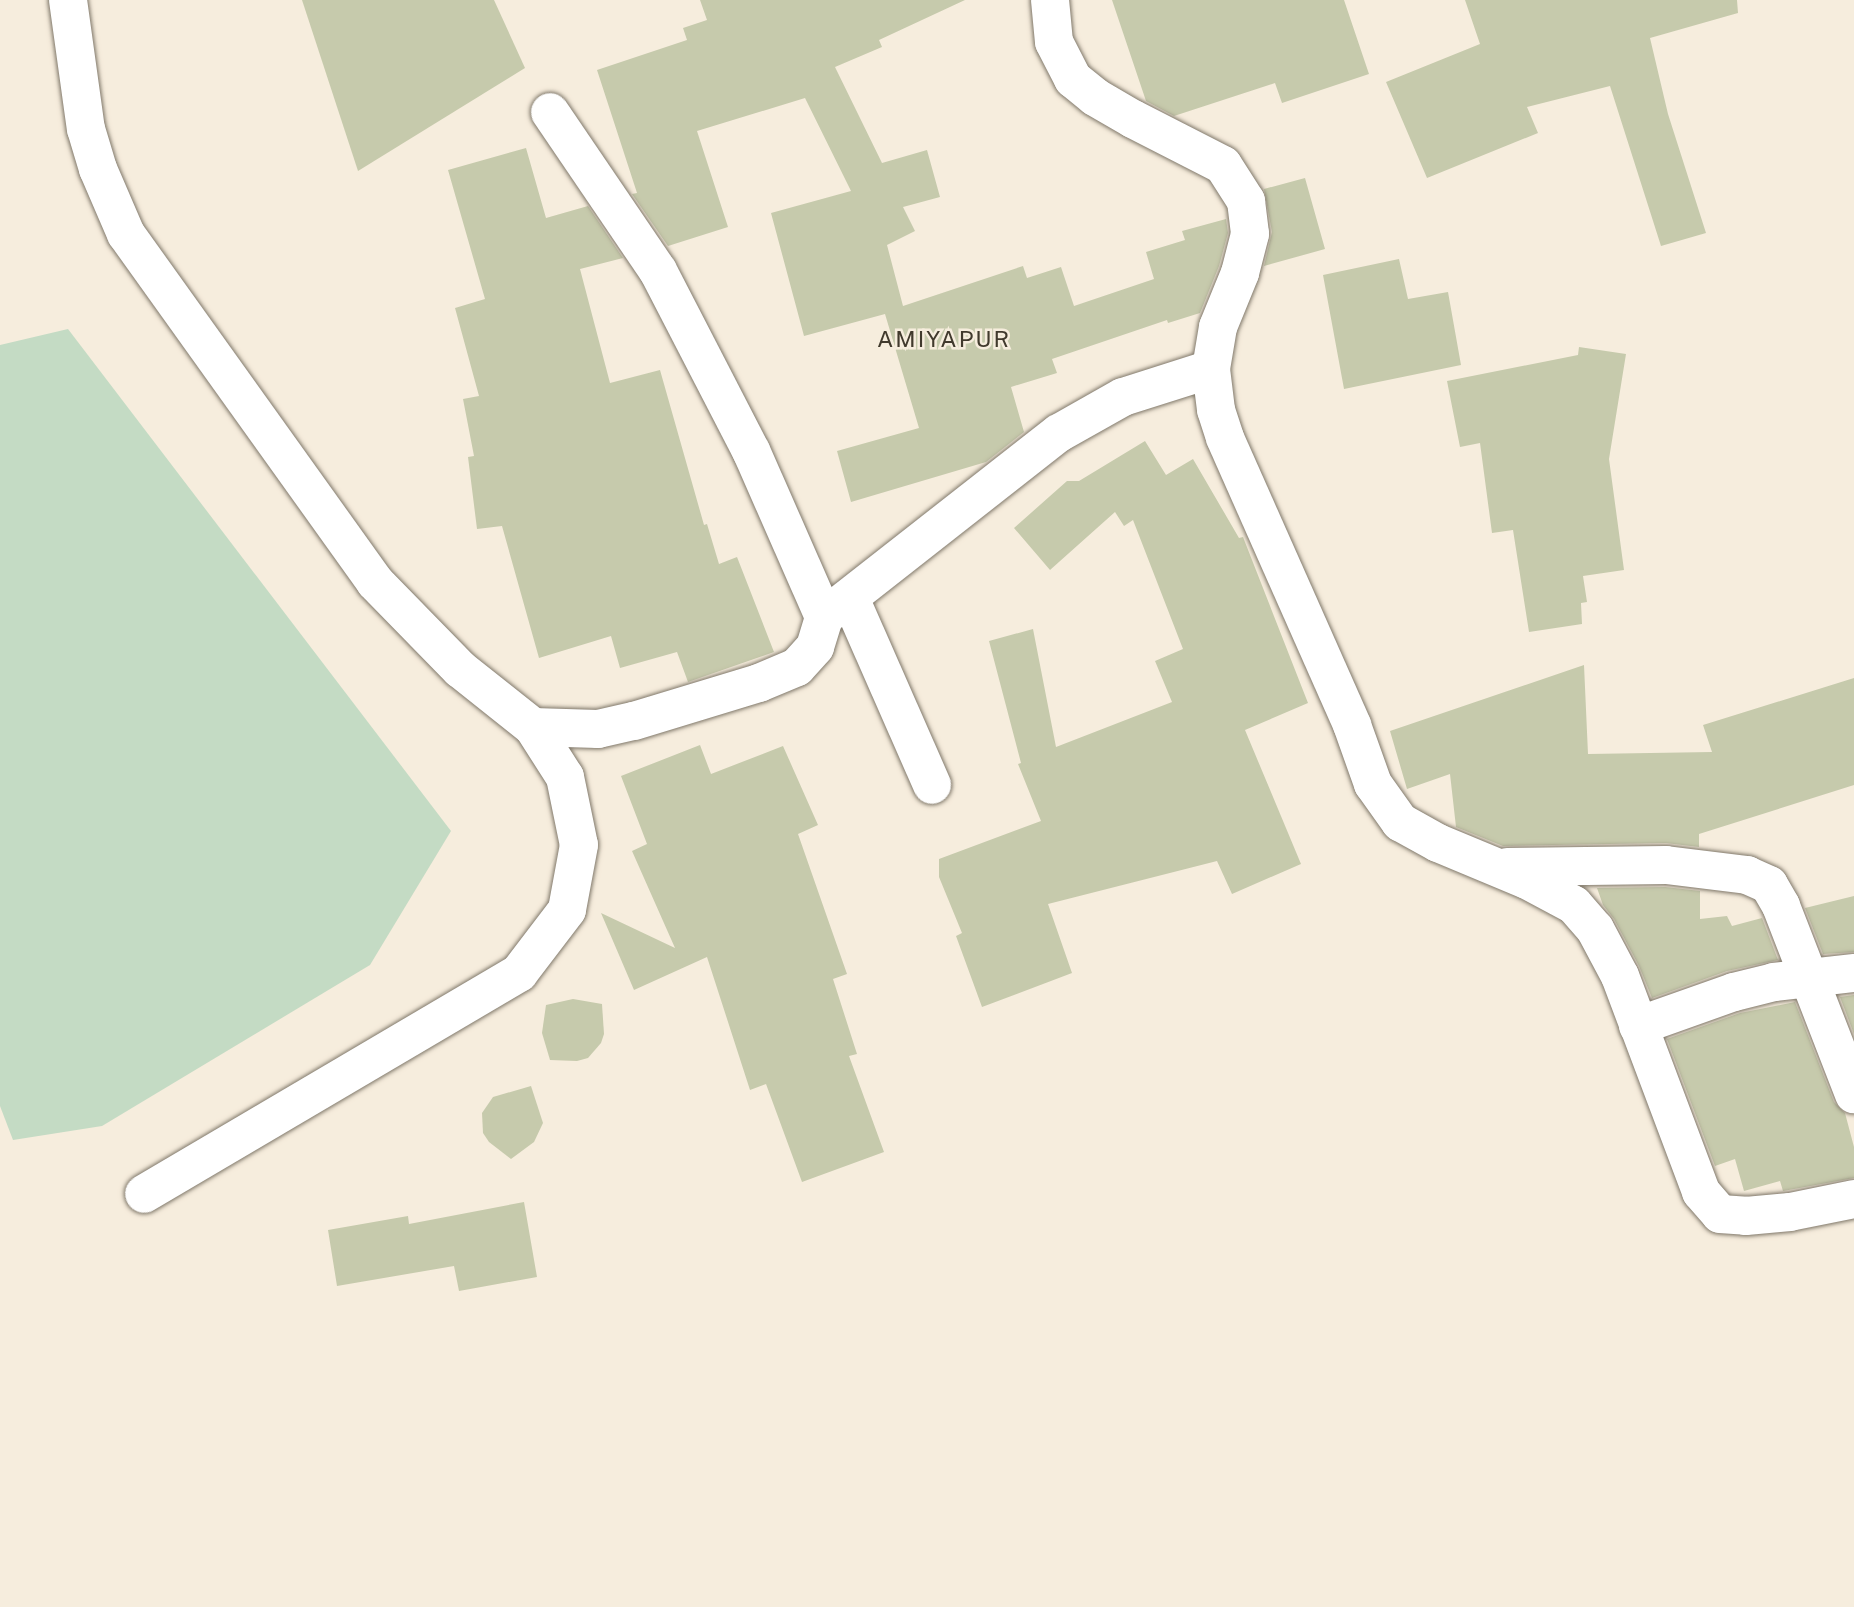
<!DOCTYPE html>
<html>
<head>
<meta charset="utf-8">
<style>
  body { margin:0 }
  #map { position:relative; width:1854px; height:1607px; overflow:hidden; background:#f6eddd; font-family:"Public Sans",sans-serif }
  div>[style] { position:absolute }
  .water>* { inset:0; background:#c4dbc4 }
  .building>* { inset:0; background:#c6caac }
  .roads { filter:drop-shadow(0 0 2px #80786a) drop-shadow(0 0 2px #80786a) }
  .minor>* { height:38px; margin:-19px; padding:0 19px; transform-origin:19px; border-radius:19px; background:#fff }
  span { translate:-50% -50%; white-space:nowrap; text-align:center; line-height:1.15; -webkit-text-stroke:5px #f6eddd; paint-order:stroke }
  .neighbourhood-label { font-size:23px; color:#413a2d; letter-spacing:2px }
</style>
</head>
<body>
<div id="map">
  <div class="water">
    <i style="clip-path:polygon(68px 329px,451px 831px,370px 965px,102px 1126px,13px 1140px,0 1106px,0 345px)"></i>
  </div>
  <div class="building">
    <i style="clip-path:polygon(302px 0,494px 0,525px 68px,358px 171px)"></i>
    <i style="clip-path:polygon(700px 0,965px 0,879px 40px,882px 47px,835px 67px,882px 163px,927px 150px,940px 197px,903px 207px,915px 231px,887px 245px,903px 306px,1023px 266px,1027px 278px,1061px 267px,1074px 306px,1154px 279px,1146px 252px,1185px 240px,1182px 231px,1226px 219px,1228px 233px,1219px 266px,1200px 313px,1168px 323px,1167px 320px,1052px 359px,1057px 373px,1011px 387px,1024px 432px,986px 462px,851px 502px,837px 451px,919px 428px,885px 314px,804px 336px,771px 213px,851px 191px,805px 98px,697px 131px,728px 227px,668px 246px,632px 194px,637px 193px,597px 70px,687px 40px,683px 28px,707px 20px)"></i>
    <i style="clip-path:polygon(1112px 0,1344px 0,1369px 74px,1282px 103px,1275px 83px,1174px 116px,1146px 101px)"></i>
    <i style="clip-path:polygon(1465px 0,1737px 0,1738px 13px,1650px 38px,1668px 114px,1706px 233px,1661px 246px,1610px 86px,1527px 107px,1538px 133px,1427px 178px,1386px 82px,1480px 44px)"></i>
    <i style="clip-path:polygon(526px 148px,546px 218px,588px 206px,623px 258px,580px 269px,610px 383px,660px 370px,704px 525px,707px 524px,719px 564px,737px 557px,774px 652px,688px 682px,677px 652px,620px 668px,611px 636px,539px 658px,502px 526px,477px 529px,468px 457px,474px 456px,463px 399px,479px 396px,455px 308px,485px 299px,448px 170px)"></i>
    <i style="clip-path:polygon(1305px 178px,1325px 249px,1264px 266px,1272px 232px,1264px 189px)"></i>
    <i style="clip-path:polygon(1399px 259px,1408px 299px,1448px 292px,1461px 365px,1344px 389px,1323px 275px)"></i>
    <i style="clip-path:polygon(1579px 347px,1626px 354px,1609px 459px,1624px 570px,1583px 576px,1587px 602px,1581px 603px,1582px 624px,1529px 632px,1513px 530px,1492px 533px,1480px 443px,1460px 447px,1447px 381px,1578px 355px)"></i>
    <i style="clip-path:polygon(1145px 441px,1166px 475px,1193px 459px,1239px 538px,1243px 537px,1308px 703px,1245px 730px,1301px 864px,1232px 894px,1217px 861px,1048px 904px,1072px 973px,982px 1007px,956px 936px,962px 933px,939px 877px,939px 859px,1041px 821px,1018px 764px,1021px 763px,989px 641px,1033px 629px,1056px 747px,1172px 702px,1155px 661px,1183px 649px,1133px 520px,1124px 526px,1115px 512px,1050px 570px,1014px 528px,1067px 481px,1079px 481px)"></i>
    <i style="clip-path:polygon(1584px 665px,1588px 754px,1712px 752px,1703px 725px,1854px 678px,1854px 785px,1699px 834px,1699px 847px,1666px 843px,1503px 846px,1456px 827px,1450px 774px,1407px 789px,1390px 731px)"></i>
    <i style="clip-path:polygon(700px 745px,711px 774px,783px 746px,818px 825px,798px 834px,847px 974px,833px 979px,857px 1054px,849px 1056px,884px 1152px,802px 1182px,766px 1084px,750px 1090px,707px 957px,634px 990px,601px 913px,675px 948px,632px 851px,647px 844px,621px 776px)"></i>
    <i style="clip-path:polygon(1665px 887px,1700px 891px,1700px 919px,1727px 916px,1732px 926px,1762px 918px,1778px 960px,1727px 971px,1652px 998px,1639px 966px,1614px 919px,1603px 905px,1597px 888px)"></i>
    <i style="clip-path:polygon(1854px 896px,1854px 952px,1823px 954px,1805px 908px)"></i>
    <i style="clip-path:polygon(1854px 995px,1854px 1034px,1840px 997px)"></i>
    <i style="clip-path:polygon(573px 999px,602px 1004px,604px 1034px,601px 1043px,588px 1058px,577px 1061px,550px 1060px,542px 1033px,546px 1005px)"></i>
    <i style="clip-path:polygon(1795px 1002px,1834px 1102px,1845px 1113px,1854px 1147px,1854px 1178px,1783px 1191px,1780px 1181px,1744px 1191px,1735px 1159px,1715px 1166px,1667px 1039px,1740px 1013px)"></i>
    <i style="clip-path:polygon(531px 1086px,543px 1123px,534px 1142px,511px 1159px,489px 1142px,483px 1133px,482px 1113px,493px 1097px)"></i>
    <i style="clip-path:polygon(524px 1202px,537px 1277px,459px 1291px,454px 1266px,337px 1286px,328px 1230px,408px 1216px,409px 1224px)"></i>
  </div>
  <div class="roads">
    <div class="minor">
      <i style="left:68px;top:0;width:130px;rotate:82.1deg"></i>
      <i style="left:86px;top:129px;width:42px;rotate:73.3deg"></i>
      <i style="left:98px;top:169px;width:71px;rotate:66.7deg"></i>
      <i style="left:126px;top:234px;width:428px;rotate:54.4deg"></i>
      <i style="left:375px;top:582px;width:122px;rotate:45.7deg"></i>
      <i style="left:460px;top:669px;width:93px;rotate:38.5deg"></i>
      <i style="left:533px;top:727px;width:59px;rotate:57.4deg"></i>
      <i style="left:565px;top:777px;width:69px;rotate:78.4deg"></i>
      <i style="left:579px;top:845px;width:66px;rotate:100.5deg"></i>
      <i style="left:567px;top:910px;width:79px;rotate:127.3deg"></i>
      <i style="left:519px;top:973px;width:435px;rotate:149.5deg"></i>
      <i style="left:1050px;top:0;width:42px;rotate:84.6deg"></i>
      <i style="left:1054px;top:42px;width:42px;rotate:62.8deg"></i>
      <i style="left:1073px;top:79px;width:28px;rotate:39deg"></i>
      <i style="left:1095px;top:97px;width:44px;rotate:30.1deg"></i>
      <i style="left:1133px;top:119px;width:101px;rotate:27.1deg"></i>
      <i style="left:1223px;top:165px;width:43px;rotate:57.4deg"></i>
      <i style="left:1246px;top:201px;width:33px;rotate:83deg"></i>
      <i style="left:1250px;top:234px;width:40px;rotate:104.4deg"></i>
      <i style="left:1240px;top:273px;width:58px;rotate:112.2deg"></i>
      <i style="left:1218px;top:327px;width:43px;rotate:99.5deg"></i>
      <i style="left:1211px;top:369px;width:41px;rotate:83deg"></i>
      <i style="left:1216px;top:410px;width:29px;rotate:72deg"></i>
      <i style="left:1225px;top:438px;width:314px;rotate:66.1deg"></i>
      <i style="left:1352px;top:725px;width:63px;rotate:70.4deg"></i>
      <i style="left:1373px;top:784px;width:47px;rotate:54.6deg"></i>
      <i style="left:1400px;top:822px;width:43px;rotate:28.9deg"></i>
      <i style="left:1438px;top:843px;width:96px;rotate:22.6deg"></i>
      <i style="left:1527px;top:880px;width:53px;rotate:28deg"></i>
      <i style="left:1574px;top:905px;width:32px;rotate:49deg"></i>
      <i style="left:1595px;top:929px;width:53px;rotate:62deg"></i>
      <i style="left:1620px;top:976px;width:231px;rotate:69.4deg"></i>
      <i style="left:1701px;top:1192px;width:29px;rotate:49deg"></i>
      <i style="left:1720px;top:1214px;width:26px;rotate:4deg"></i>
      <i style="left:1746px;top:1216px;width:44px;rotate:-5.2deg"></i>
      <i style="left:1790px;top:1212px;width:65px;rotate:-11.5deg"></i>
      <i style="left:850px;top:598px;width:204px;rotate:66.3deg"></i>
      <i style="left:824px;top:617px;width:298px;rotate:-38.1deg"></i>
      <i style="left:1059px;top:433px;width:73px;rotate:-29.4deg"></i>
      <i style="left:1123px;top:397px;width:92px;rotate:-17.7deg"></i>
      <i style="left:533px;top:727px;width:65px;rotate:1.8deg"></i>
      <i style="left:598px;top:729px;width:37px;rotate:-13deg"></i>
      <i style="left:634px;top:721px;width:131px;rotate:-16.9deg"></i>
      <i style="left:759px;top:683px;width:41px;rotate:-22.8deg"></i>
      <i style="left:797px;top:667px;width:27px;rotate:-48deg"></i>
      <i style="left:815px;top:647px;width:31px;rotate:-73deg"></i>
      <i style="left:824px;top:617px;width:181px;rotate:-113.7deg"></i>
      <i style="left:751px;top:451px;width:203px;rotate:-117.3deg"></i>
      <i style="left:658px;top:271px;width:192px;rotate:-124.2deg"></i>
      <i style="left:1507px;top:867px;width:159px;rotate:-0.7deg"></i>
      <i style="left:1666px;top:865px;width:82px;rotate:7deg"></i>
      <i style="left:1747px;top:875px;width:24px;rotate:24deg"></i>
      <i style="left:1769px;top:885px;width:24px;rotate:60deg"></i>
      <i style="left:1781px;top:906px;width:202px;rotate:68.8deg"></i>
      <i style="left:1638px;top:1026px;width:102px;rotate:-19.5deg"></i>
      <i style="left:1734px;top:992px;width:41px;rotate:-14deg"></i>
      <i style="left:1774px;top:982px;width:81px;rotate:-6.4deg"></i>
    </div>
  </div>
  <div class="neighbourhood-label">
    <span style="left:944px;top:339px">AMIYAPUR</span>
  </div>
</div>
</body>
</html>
